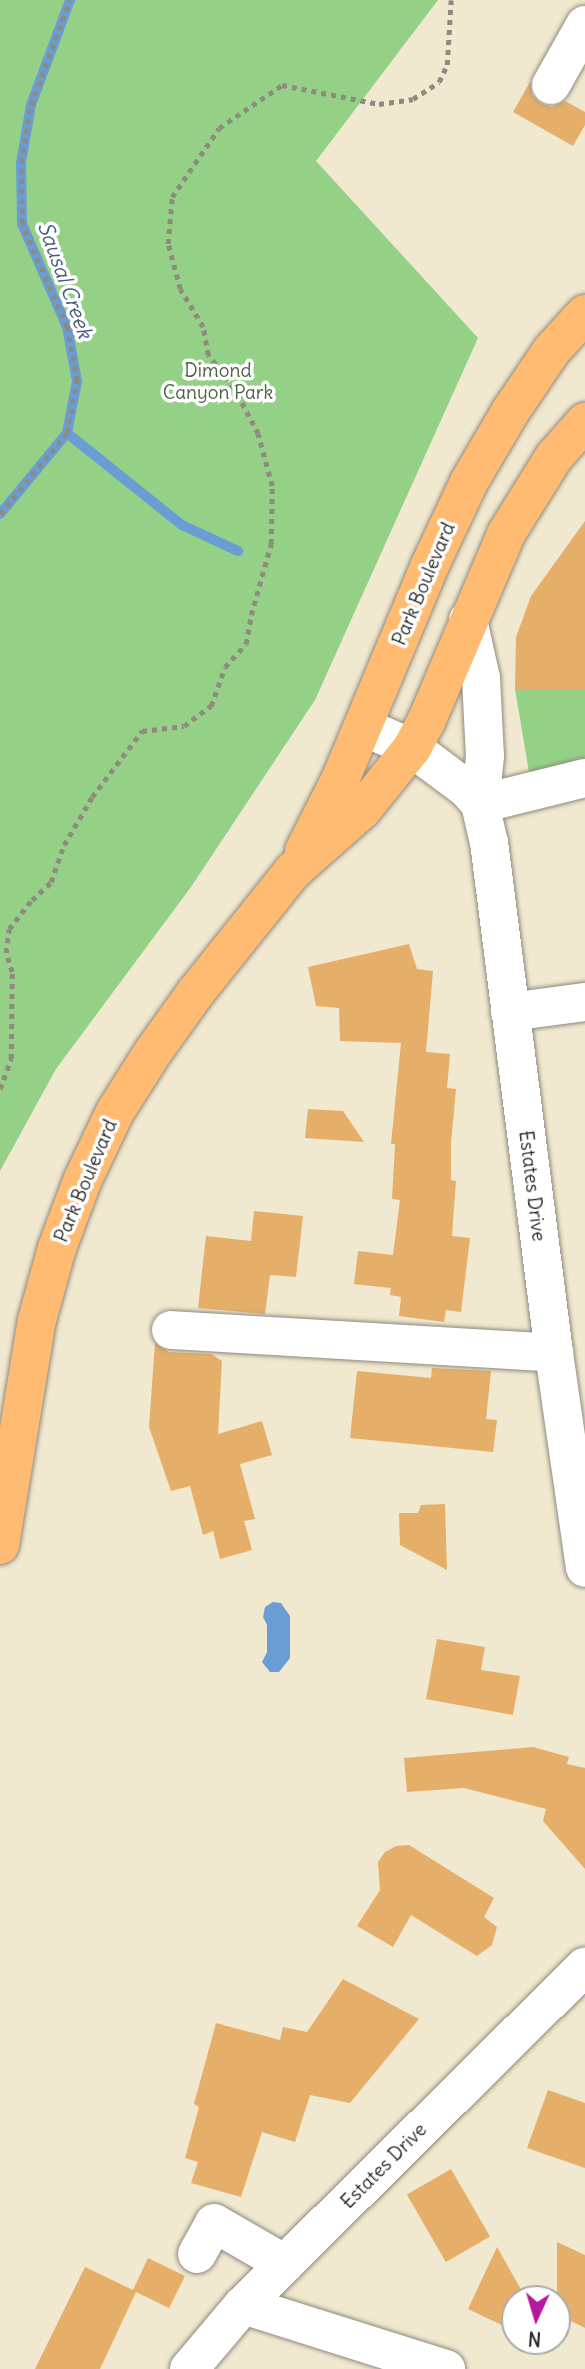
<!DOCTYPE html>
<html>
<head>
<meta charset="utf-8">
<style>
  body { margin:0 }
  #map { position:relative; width:585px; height:2369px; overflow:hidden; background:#f1e8d0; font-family:Delius,sans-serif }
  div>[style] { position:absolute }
  .green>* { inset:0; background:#94d186 }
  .water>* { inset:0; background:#6b9dd5 }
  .stream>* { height:10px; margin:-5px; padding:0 5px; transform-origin:5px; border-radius:5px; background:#6b9dd5 }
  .building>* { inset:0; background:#e5ae69; transform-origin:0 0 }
  .path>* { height:4.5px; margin-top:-2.25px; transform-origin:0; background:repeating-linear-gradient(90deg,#8e8a7e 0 5px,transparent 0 10px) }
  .roads { filter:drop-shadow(0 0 2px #8e8a7e) drop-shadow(0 0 2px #8e8a7e) }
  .minor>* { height:38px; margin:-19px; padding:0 19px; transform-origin:19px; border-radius:19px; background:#fff }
  .major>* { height:38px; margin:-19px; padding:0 19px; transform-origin:19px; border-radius:19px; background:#ffbb71 }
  span { translate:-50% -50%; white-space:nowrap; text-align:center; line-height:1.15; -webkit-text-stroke:7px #fff; paint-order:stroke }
  .park-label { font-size:19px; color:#4a5d46 }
  .street-label { font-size:19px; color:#2b2b2b }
  .water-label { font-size:21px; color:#485e77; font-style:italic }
  .north { position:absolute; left:501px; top:2285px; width:70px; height:70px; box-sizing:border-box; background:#fff; border:2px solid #aaa; border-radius:50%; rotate:184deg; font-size:19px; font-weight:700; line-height:28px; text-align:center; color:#2b2b2b }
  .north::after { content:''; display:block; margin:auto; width:24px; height:32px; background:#b5179e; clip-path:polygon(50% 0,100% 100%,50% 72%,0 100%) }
</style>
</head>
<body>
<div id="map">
  <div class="green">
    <i style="clip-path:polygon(0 0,438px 0,316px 161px,478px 338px,315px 700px,191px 887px,56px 1069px,0 1171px)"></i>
    <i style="clip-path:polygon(515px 689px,585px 689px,585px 758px,529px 772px)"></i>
  </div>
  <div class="water">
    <i style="clip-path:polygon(273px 1602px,281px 1603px,290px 1616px,290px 1658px,279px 1672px,270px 1672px,262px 1662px,267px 1652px,267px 1625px,263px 1617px,265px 1607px)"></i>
  </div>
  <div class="stream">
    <i style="left:67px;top:433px;width:147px;rotate:38.7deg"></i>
    <i style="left:182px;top:525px;width:62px;rotate:24.9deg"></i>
    <i style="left:0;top:514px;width:105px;rotate:-50.4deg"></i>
    <i style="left:67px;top:433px;width:53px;rotate:-79.1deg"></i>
    <i style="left:77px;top:381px;width:55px;rotate:-100.5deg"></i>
    <i style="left:67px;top:327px;width:112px;rotate:-113.6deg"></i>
    <i style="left:22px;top:224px;width:61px;rotate:-90.9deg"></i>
    <i style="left:21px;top:163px;width:59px;rotate:-80.2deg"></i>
    <i style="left:31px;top:105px;width:112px;rotate:-69.6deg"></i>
  </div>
  <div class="building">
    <i style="clip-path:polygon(530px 82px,532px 95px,541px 104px,552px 107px,565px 101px,585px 112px,585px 125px,573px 146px,513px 112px)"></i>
    <i style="clip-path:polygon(585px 521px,585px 689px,515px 689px,516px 637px,531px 596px)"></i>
    <i style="clip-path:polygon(409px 944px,417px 969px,433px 971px,426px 1052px,450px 1054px,447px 1088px,456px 1089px,451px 1143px,451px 1180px,456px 1181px,452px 1236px,470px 1238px,461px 1312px,446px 1310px,444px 1322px,399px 1316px,401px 1297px,390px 1295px,391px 1288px,354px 1284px,358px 1251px,393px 1255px,400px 1200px,392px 1199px,395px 1144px,391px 1144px,401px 1043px,340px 1041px,339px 1008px,316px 1006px,308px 967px)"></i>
    <i style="clip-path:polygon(308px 1109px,343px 1111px,364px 1142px,305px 1138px)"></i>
    <i style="clip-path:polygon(254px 1211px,303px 1216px,296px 1277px,270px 1275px,265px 1314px,198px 1308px,206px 1236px,251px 1241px)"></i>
    <i style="clip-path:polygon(155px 1343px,169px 1352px,211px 1354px,222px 1361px,218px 1434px,262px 1421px,272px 1455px,240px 1464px,255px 1519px,244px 1521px,252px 1550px,220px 1559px,213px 1531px,203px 1535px,190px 1486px,171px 1491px,149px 1427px)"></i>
    <i style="clip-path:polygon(432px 1368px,491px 1371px,486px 1419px,497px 1420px,493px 1452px,350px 1438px,357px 1371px,431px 1378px)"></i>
    <i style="clip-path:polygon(445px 1504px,447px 1570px,400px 1545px,399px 1513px,418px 1513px,421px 1505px)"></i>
    <i style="clip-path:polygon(437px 1639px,485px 1647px,481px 1670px,520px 1676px,513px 1715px,426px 1699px)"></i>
    <i style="clip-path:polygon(533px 1747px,569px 1757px,567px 1764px,585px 1768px,585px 1869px,543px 1821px,546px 1809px,464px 1788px,407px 1792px,404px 1758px)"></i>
    <i style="clip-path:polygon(409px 1845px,494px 1898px,484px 1917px,497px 1927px,492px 1945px,477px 1956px,411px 1915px,393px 1947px,357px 1926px,380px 1890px,378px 1862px,385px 1852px,396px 1846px)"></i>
    <i style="clip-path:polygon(343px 1979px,419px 2019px,350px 2103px,310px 2095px,295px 2142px,262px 2132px,241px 2197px,191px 2183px,198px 2162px,185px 2158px,199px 2107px,194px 2104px,216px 2023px,280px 2040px,283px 2027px,307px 2032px)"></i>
    <i style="clip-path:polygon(548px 2090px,585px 2103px,585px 2168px,527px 2148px)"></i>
    <i style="left:451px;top:2169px;width:78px;height:51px;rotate:60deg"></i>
    <i style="clip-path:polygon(557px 2242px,585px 2255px,585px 2328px,557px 2314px)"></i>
    <i style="clip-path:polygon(497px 2247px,523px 2293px,520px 2299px,515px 2299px,515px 2309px,506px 2327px,468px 2309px)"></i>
    <i style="clip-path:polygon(148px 2258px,185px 2276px,169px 2308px,136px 2292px,100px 2369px,35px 2369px,85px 2267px,133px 2290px)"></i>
  </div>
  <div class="path">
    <i style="left:0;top:514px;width:105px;rotate:-50.4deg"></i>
    <i style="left:67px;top:433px;width:53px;rotate:-79.1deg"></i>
    <i style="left:77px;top:381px;width:55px;rotate:-100.5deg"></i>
    <i style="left:67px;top:327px;width:112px;rotate:-113.6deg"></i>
    <i style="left:22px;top:224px;width:61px;rotate:-90.9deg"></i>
    <i style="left:21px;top:163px;width:59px;rotate:-80.2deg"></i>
    <i style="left:31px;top:105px;width:112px;rotate:-69.6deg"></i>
    <i style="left:0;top:1089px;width:32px;rotate:-70deg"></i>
    <i style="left:11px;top:1059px;width:87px;rotate:-89.3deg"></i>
    <i style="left:12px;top:972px;width:20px;rotate:-108deg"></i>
    <i style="left:6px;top:953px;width:24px;rotate:-83deg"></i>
    <i style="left:9px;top:929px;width:37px;rotate:-52deg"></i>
    <i style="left:32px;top:900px;width:26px;rotate:-43deg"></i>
    <i style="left:51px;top:882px;width:39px;rotate:-71deg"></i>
    <i style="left:64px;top:845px;width:56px;rotate:-59.7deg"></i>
    <i style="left:92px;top:797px;width:83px;rotate:-52.9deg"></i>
    <i style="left:142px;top:731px;width:42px;rotate:-6.8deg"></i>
    <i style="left:184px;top:726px;width:34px;rotate:-37deg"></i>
    <i style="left:211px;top:706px;width:41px;rotate:-70.3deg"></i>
    <i style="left:225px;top:667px;width:31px;rotate:-48deg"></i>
    <i style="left:246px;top:644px;width:29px;rotate:-80deg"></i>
    <i style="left:251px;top:615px;width:74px;rotate:-74.3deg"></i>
    <i style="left:271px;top:544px;width:58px;rotate:-89deg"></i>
    <i style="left:272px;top:486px;width:54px;rotate:-105.1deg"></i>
    <i style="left:258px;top:434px;width:52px;rotate:-117.6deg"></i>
    <i style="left:234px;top:388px;width:42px;rotate:-128.2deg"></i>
    <i style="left:208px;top:355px;width:28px;rotate:-100deg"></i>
    <i style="left:203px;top:327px;width:44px;rotate:-121.2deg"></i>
    <i style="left:180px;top:289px;width:47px;rotate:-104.9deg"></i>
    <i style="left:168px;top:244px;width:47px;rotate:-85.1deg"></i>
    <i style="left:172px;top:197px;width:83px;rotate:-55.7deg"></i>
    <i style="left:219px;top:128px;width:76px;rotate:-34.3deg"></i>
    <i style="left:282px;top:85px;width:99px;rotate:11.1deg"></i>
    <i style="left:379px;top:104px;width:34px;rotate:-8deg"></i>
    <i style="left:413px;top:99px;width:31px;rotate:-33deg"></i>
    <i style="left:439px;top:82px;width:19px;rotate:-65deg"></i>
    <i style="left:447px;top:65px;width:65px;rotate:-86.5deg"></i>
  </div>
  <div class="roads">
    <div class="minor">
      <i style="left:551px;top:85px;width:69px;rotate:-60.5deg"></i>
      <i style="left:468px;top:620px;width:59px;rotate:77.4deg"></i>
      <i style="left:481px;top:678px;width:78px;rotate:87.1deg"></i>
      <i style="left:485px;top:756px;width:48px;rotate:95.9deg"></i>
      <i style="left:480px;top:804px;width:39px;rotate:77deg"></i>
      <i style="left:489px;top:842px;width:515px;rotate:82.75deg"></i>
      <i style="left:554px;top:1353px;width:217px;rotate:81.8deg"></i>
      <i style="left:363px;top:727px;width:53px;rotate:23.2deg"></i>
      <i style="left:412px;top:748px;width:69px;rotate:36.7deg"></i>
      <i style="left:467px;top:789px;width:20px;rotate:49deg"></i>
      <i style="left:480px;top:804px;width:108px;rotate:-13.9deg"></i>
      <i style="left:510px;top:1012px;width:76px;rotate:-7.6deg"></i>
      <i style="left:171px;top:1330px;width:384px;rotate:3.4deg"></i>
      <i style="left:197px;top:2254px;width:35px;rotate:-61deg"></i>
      <i style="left:214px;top:2223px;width:82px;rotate:30deg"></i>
      <i style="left:243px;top:2305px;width:213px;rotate:17.5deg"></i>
      <i style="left:189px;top:2369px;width:84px;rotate:-49.8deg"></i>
      <i style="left:243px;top:2305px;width:481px;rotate:-44.7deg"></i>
    </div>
    <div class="major">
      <i style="left:304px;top:851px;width:82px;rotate:-63.1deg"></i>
      <i style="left:341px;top:778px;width:231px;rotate:-67.3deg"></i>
      <i style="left:430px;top:565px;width:92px;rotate:-64.8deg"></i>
      <i style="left:469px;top:482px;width:81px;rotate:-59.6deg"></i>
      <i style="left:510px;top:412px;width:75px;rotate:-55.9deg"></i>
      <i style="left:552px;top:350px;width:49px;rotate:-47.5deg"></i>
      <i style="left:0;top:1545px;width:228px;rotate:-80.7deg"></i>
      <i style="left:37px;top:1320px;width:75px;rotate:-74.5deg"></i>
      <i style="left:57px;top:1248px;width:74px;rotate:-69.4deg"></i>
      <i style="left:83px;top:1179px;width:74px;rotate:-64.5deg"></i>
      <i style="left:115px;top:1112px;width:71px;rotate:-57.7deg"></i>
      <i style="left:153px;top:1052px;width:74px;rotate:-54.4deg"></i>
      <i style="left:196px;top:992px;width:155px;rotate:-51.3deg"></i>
      <i style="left:293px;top:871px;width:92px;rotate:-41.5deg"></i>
      <i style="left:362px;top:810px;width:80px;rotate:-51.1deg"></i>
      <i style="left:412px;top:748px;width:30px;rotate:-62deg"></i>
      <i style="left:426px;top:722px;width:204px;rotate:-66.9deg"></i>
      <i style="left:506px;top:534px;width:91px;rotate:-58.1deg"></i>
      <i style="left:554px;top:457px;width:47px;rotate:-48.5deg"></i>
    </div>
  </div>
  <div class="park-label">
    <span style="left:218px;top:382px">Dimond<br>Canyon Park</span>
  </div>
  <div class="street-label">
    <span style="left:424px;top:584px;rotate:-67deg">Park Boulevard</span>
    <span style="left:86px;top:1181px;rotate:-67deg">Park Boulevard</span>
    <span style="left:532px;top:1186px;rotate:83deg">Estates Drive</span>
    <span style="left:384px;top:2166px;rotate:-45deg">Estates Drive</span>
  </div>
  <div class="water-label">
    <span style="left:65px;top:280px;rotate:70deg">Sausal Creek</span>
  </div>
  <div class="north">N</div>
</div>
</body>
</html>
